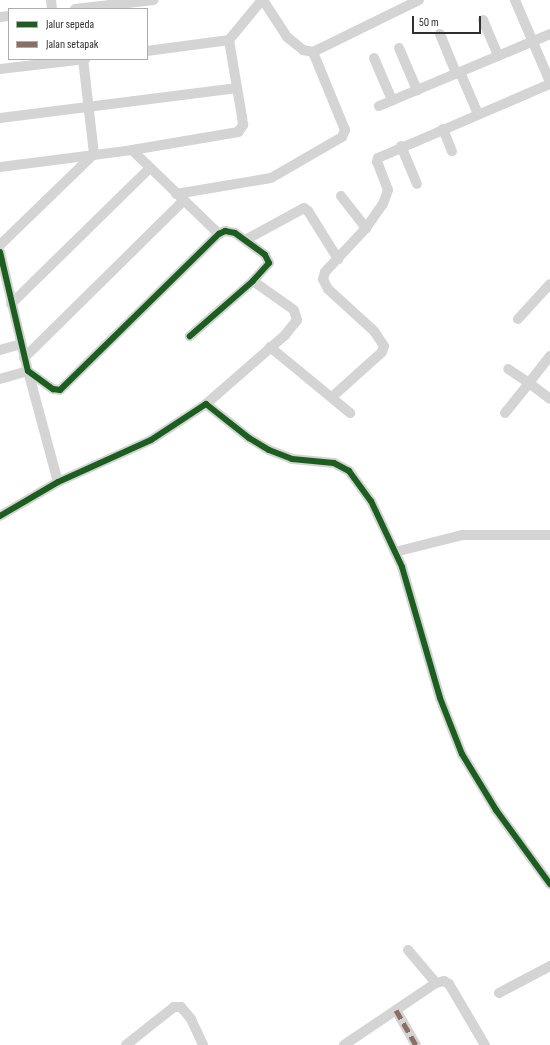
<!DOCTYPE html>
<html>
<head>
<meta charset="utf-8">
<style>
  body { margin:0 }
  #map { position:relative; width:550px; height:1045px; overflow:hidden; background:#fff; font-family:"Sofia Sans Condensed",sans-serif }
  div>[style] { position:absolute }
  .minor>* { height:10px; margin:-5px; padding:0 5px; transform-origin:5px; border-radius:5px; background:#d4d4d4 }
  .quiet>* { height:5px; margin-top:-2.5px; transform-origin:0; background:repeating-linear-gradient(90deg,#8d6e63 0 10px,transparent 0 15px) }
  .cycleway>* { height:6px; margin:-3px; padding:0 3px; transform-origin:3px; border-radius:3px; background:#1b5e20 }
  span { translate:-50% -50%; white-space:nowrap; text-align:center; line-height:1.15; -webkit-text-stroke:4px #fff; paint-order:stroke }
  .legend { position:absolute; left:8px; top:8px; width:140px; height:52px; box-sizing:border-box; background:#fff; border:1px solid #acacac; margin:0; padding:5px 7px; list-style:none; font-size:12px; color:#303030 }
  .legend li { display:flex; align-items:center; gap:8px; height:20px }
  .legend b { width:20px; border:1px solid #acacac }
  .scale { position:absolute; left:412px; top:16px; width:69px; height:18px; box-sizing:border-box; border:2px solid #303030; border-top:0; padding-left:5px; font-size:12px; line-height:14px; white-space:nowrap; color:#303030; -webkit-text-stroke:3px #fff; paint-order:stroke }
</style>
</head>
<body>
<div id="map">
  <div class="minor">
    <i style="left:51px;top:0;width:9px;rotate:84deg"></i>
    <i style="left:263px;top:0;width:44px;rotate:57deg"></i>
    <i style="left:287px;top:37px;width:21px;rotate:39deg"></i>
    <i style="left:303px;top:50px;width:10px;rotate:11deg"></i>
    <i style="left:313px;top:52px;width:118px;rotate:-26.1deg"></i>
    <i style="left:515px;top:0;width:89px;rotate:66.9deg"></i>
    <i style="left:75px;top:9px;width:79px;rotate:-6.6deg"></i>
    <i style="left:0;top:17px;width:9px;rotate:-6deg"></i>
    <i style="left:483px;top:20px;width:39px;rotate:67deg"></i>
    <i style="left:440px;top:34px;width:42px;rotate:67.7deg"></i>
    <i style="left:399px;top:48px;width:46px;rotate:66.8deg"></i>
    <i style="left:147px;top:51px;width:83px;rotate:-7.6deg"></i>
    <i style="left:229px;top:40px;width:52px;rotate:-50.5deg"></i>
    <i style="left:374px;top:58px;width:46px;rotate:66.8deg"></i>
    <i style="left:0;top:69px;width:86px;rotate:-6.7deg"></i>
    <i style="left:460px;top:72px;width:46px;rotate:66.8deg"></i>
    <i style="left:379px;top:106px;width:186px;rotate:-22.8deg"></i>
    <i style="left:0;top:118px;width:239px;rotate:-7.2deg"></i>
    <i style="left:443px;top:129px;width:24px;rotate:68deg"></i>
    <i style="left:401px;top:146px;width:41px;rotate:67.2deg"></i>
    <i style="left:132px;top:150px;width:121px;rotate:44deg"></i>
    <i style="left:0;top:167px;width:133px;rotate:-7.3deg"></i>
    <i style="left:132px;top:150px;width:108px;rotate:-9.6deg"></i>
    <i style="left:238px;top:132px;width:9px;rotate:-54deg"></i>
    <i style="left:243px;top:125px;width:8px;rotate:-97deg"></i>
    <i style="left:242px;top:117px;width:78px;rotate:-99.6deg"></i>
    <i style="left:176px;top:194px;width:96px;rotate:-9.6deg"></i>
    <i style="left:271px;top:178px;width:82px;rotate:-30deg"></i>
    <i style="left:342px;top:137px;width:8px;rotate:-67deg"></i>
    <i style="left:345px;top:130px;width:84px;rotate:-112.3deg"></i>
    <i style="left:341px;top:196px;width:41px;rotate:52deg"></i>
    <i style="left:247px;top:239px;width:65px;rotate:-28.5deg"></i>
    <i style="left:304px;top:208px;width:5px;rotate:37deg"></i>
    <i style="left:308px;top:211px;width:57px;rotate:58deg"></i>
    <i style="left:0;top:245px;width:131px;rotate:-44.1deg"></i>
    <i style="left:94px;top:154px;width:96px;rotate:-96.6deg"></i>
    <i style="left:0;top:252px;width:122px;rotate:76.8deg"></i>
    <i style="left:28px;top:371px;width:31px;rotate:36deg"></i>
    <i style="left:53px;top:389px;width:7px;rotate:8deg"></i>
    <i style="left:60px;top:390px;width:223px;rotate:-44.5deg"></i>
    <i style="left:219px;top:234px;width:7px;rotate:-27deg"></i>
    <i style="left:225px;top:231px;width:10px;rotate:11deg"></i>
    <i style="left:235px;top:233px;width:37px;rotate:36deg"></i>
    <i style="left:265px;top:255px;width:9px;rotate:63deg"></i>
    <i style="left:269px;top:263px;width:24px;rotate:132deg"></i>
    <i style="left:253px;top:281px;width:84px;rotate:138.9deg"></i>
    <i style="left:11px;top:304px;width:194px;rotate:-44.4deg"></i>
    <i style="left:518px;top:319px;width:47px;rotate:-47.6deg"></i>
    <i style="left:270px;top:347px;width:104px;rotate:39.5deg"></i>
    <i style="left:0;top:350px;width:22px;rotate:-16deg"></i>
    <i style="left:550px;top:356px;width:34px;rotate:128deg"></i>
    <i style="left:529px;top:383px;width:26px;rotate:37deg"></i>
    <i style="left:24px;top:358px;width:223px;rotate:-44.6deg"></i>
    <i style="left:0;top:379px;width:29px;rotate:-16deg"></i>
    <i style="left:28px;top:371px;width:115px;rotate:74.9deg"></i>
    <i style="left:332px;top:397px;width:67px;rotate:-42deg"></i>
    <i style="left:382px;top:352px;width:6px;rotate:-72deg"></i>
    <i style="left:384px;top:346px;width:18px;rotate:-124deg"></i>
    <i style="left:374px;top:331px;width:62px;rotate:-137.6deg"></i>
    <i style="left:328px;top:289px;width:11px;rotate:-117deg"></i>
    <i style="left:323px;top:279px;width:7px;rotate:-74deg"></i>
    <i style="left:325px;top:272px;width:60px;rotate:-47deg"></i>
    <i style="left:366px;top:228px;width:29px;rotate:-55deg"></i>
    <i style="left:383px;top:204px;width:15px;rotate:-70deg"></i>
    <i style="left:388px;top:190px;width:30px;rotate:-111deg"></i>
    <i style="left:377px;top:162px;width:4px;rotate:-76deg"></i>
    <i style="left:378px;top:158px;width:187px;rotate:-23.3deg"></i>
    <i style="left:206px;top:404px;width:105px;rotate:-41.1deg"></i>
    <i style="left:285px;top:335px;width:19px;rotate:-51deg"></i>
    <i style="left:297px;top:320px;width:10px;rotate:-107deg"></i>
    <i style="left:294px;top:310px;width:50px;rotate:-144.7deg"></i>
    <i style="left:505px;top:413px;width:38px;rotate:-51deg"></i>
    <i style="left:529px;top:383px;width:25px;rotate:-146deg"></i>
    <i style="left:0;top:516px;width:67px;rotate:-30.4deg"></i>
    <i style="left:58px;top:482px;width:102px;rotate:-24.3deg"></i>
    <i style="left:151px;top:440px;width:66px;rotate:-33.2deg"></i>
    <i style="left:206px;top:404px;width:55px;rotate:38.3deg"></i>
    <i style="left:249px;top:438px;width:23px;rotate:31deg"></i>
    <i style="left:269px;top:450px;width:25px;rotate:21deg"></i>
    <i style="left:292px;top:459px;width:42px;rotate:5.4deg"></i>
    <i style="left:334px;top:463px;width:17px;rotate:28deg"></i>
    <i style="left:349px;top:471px;width:37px;rotate:54deg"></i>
    <i style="left:371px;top:501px;width:73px;rotate:64.8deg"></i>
    <i style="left:402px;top:567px;width:136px;rotate:73.8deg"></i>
    <i style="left:440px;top:698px;width:60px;rotate:68.6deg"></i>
    <i style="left:462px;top:754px;width:66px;rotate:58.7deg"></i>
    <i style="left:496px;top:810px;width:92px;rotate:53.9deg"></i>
    <i style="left:395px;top:552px;width:69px;rotate:-14.2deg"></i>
    <i style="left:462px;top:535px;width:88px"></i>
    <i style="left:408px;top:950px;width:43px;rotate:49.7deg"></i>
    <i style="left:499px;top:993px;width:58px;rotate:-27.9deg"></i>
    <i style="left:396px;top:1010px;width:40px;rotate:60.3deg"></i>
    <i style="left:126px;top:1045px;width:61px;rotate:-38.4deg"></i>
    <i style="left:174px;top:1007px;width:7px"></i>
    <i style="left:181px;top:1007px;width:16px;rotate:50deg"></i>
    <i style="left:191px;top:1019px;width:29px;rotate:65deg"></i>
    <i style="left:344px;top:1045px;width:111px;rotate:-34deg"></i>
    <i style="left:436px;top:983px;width:8px;rotate:-14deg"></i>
    <i style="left:444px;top:981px;width:6px;rotate:31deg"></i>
    <i style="left:449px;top:984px;width:71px;rotate:59.5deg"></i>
  </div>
  <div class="quiet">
    <i style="left:396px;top:1010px;width:40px;rotate:60.3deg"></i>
  </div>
  <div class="cycleway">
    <i style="left:0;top:252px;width:122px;rotate:76.8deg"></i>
    <i style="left:28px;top:371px;width:31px;rotate:36deg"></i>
    <i style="left:53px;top:389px;width:7px;rotate:8deg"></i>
    <i style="left:60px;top:390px;width:223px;rotate:-44.5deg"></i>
    <i style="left:219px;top:234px;width:7px;rotate:-27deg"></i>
    <i style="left:225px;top:231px;width:10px;rotate:11deg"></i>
    <i style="left:235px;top:233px;width:37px;rotate:36deg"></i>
    <i style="left:265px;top:255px;width:9px;rotate:63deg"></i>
    <i style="left:269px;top:263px;width:24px;rotate:132deg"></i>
    <i style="left:253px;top:281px;width:84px;rotate:138.9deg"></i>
    <i style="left:0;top:516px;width:67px;rotate:-30.4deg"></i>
    <i style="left:58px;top:482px;width:102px;rotate:-24.3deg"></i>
    <i style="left:151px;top:440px;width:66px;rotate:-33.2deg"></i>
    <i style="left:206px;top:404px;width:55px;rotate:38.3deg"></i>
    <i style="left:249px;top:438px;width:23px;rotate:31deg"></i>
    <i style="left:269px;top:450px;width:25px;rotate:21deg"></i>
    <i style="left:292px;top:459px;width:42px;rotate:5.4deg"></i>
    <i style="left:334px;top:463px;width:17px;rotate:28deg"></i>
    <i style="left:349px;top:471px;width:37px;rotate:54deg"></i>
    <i style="left:371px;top:501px;width:73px;rotate:64.8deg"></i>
    <i style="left:402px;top:567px;width:136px;rotate:73.8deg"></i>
    <i style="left:440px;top:698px;width:60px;rotate:68.6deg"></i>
    <i style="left:462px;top:754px;width:66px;rotate:58.7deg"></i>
    <i style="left:496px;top:810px;width:92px;rotate:53.9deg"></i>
  </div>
  <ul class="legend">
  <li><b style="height:5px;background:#1b5e20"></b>Jalur sepeda</li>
  <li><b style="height:5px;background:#8d6e63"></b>Jalan setapak</li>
  </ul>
  <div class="scale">50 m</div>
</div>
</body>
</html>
